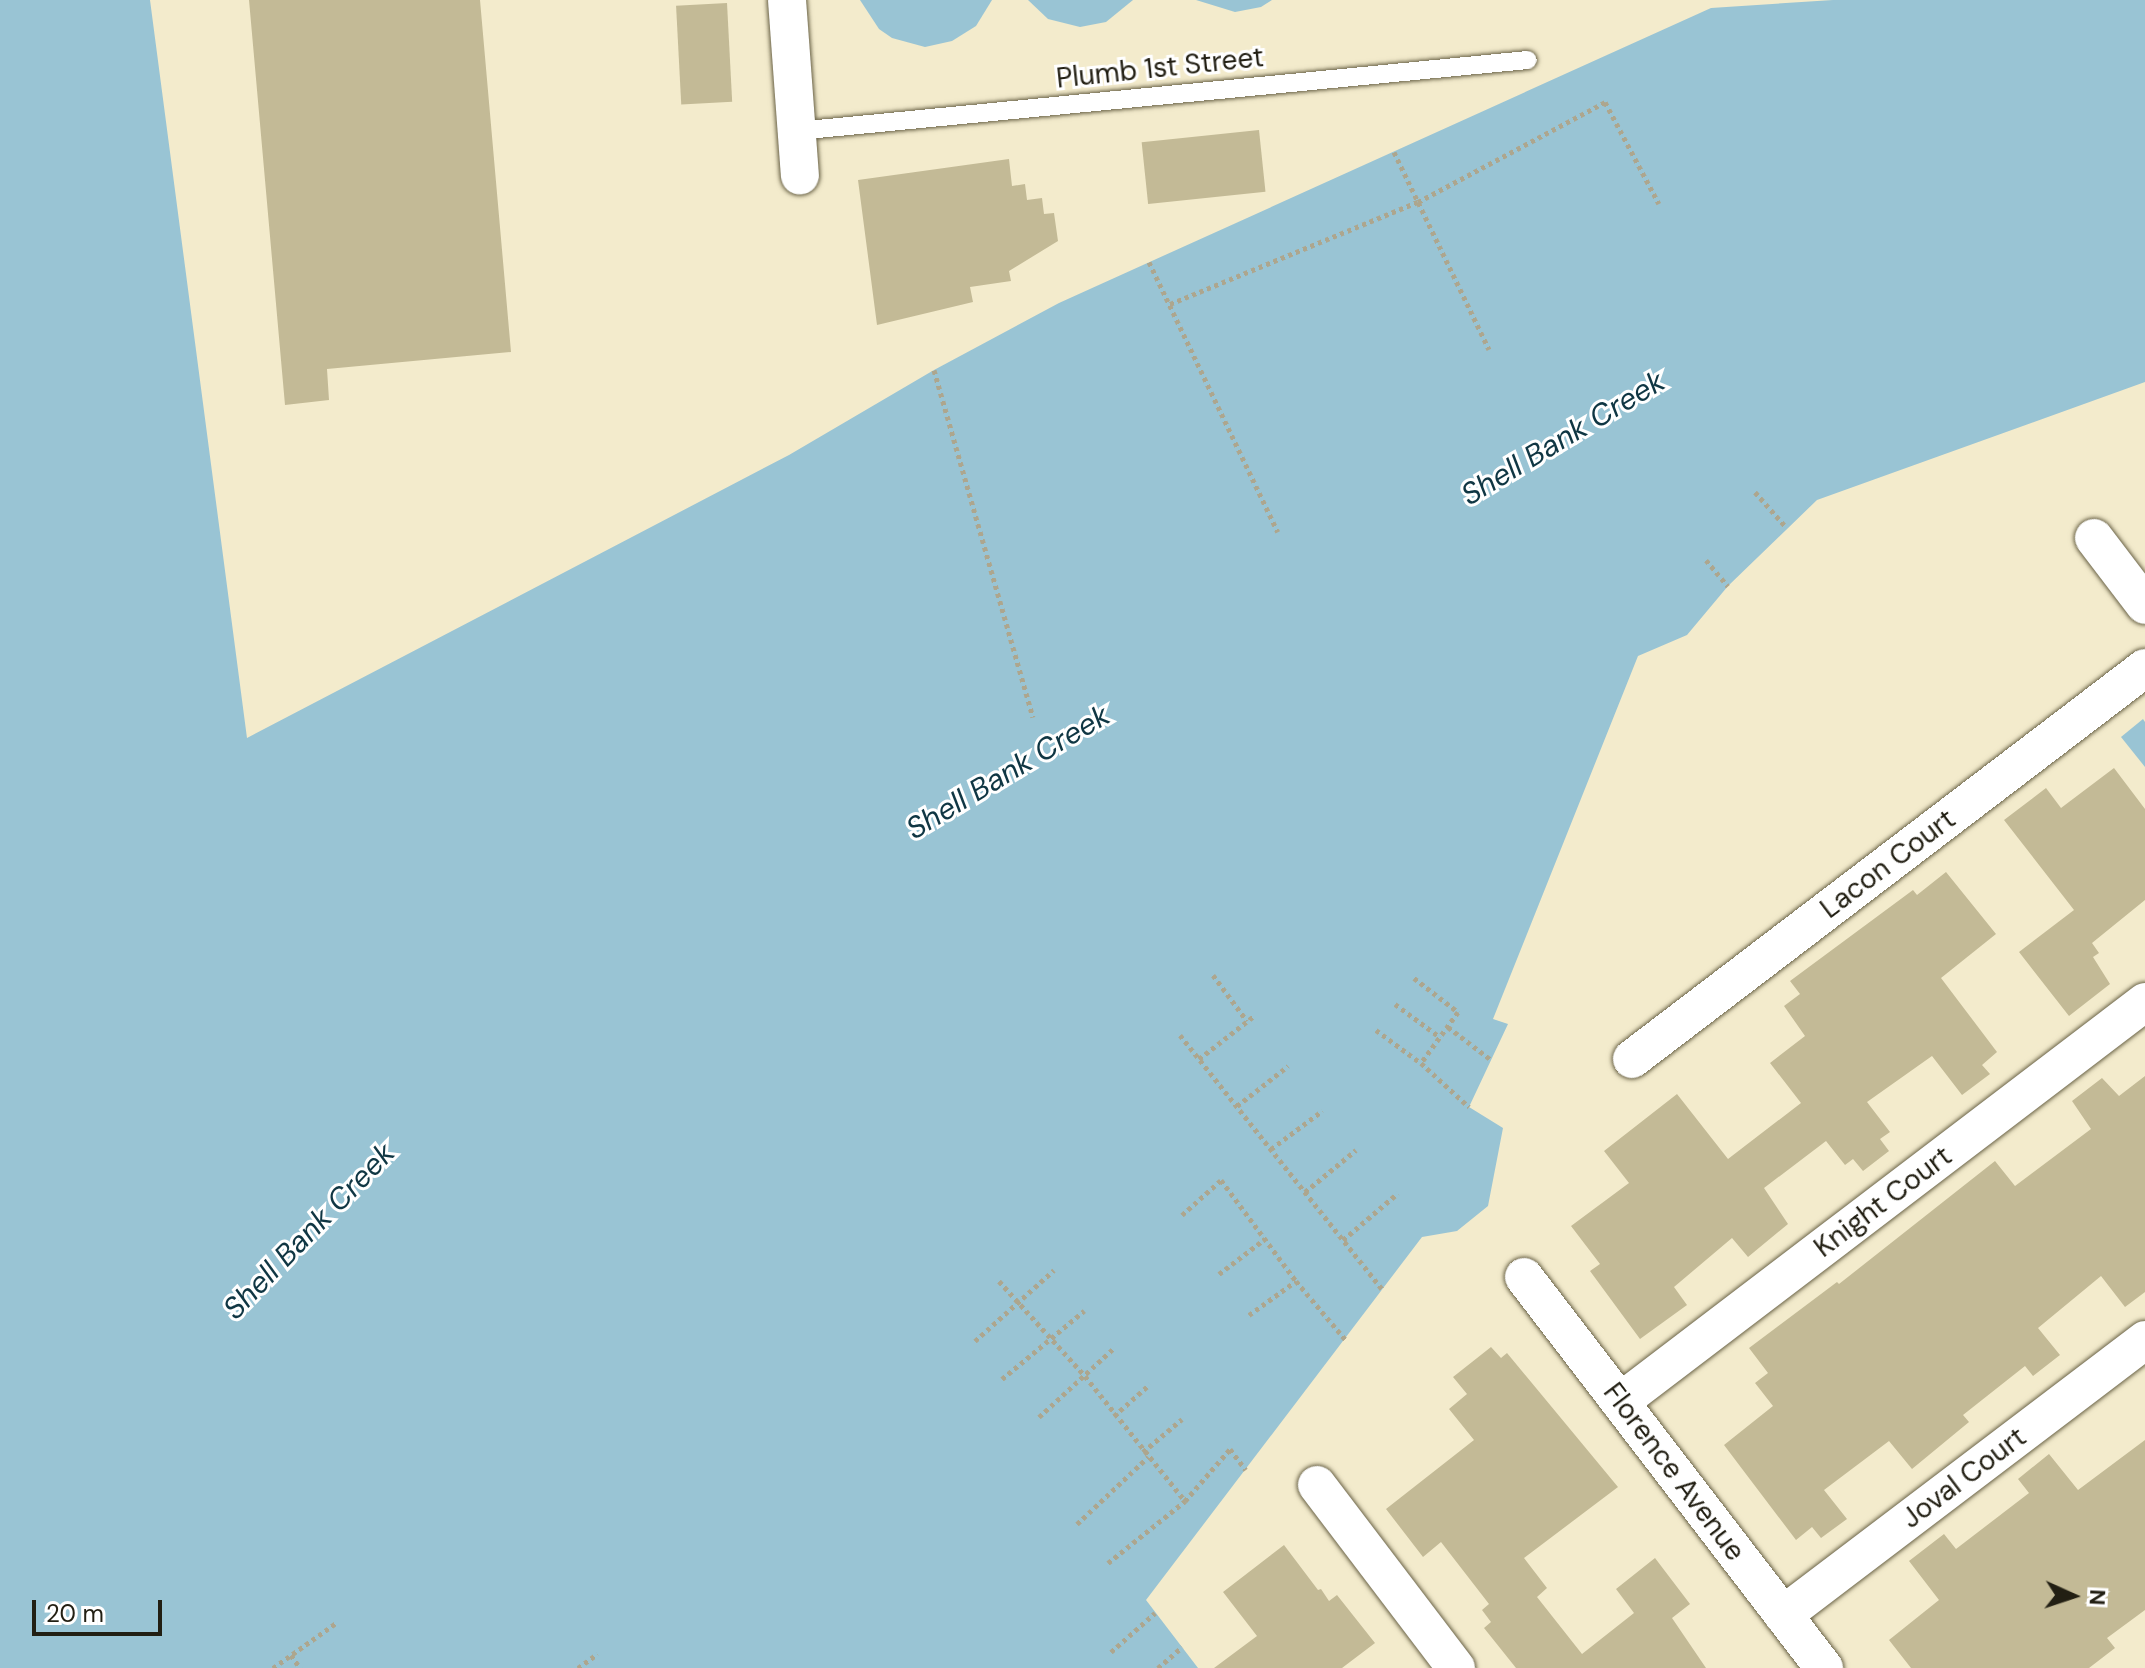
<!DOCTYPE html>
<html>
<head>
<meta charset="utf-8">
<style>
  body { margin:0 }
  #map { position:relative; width:2145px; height:1668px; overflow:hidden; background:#f3ebcc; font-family:"DM Sans",sans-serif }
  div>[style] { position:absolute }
  .water>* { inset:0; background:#99c4d4 }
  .building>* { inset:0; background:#c3ba96; transform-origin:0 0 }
  .path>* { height:5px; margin-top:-2.5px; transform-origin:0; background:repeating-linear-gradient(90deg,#ada68e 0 4px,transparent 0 8px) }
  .roads { filter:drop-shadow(0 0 2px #6a6347) drop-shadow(0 0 2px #6a6347) }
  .lane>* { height:18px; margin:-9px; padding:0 9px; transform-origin:9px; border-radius:9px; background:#fff }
  .street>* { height:38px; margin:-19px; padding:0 19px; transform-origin:19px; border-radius:19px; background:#fff }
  span { translate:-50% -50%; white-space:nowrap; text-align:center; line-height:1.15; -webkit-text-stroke:6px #fff; paint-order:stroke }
  .street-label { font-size:28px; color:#221f13 }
  .water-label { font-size:30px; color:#0f3643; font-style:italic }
  .north { position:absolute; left:2033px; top:1556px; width:80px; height:80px; -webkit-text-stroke:6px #fff; paint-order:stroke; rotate:93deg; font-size:22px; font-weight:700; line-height:32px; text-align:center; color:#221f13 }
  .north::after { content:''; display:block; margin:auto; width:28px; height:36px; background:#221f13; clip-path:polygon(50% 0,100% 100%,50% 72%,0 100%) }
  .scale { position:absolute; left:32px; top:1600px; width:130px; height:36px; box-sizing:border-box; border:4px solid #221f13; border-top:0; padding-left:10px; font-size:24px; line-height:28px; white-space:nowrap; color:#221f13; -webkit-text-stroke:6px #fff; paint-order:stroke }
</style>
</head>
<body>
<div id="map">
  <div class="water">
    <i style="clip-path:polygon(0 0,150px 0,247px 738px,789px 455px,934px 370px,1059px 303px,1711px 8px,1833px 0,2145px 0,2145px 382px,1817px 500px,1728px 586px,1687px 635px,1638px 656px,1493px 1019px,1508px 1024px,1469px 1107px,1503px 1128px,1488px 1206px,1457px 1231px,1422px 1237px,1146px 1600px,1198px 1668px,0 1668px)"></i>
    <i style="clip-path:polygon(860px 0,992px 0,976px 26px,952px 41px,925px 47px,892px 38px,879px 29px)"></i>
    <i style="clip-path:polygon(1028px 0,1133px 0,1106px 22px,1080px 27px,1048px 19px)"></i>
    <i style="clip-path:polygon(1196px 0,1272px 0,1261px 7px,1235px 12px)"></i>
    <i style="clip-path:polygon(2143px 719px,2145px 722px,2145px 767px,2121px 737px)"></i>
  </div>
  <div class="building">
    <i style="clip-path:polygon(249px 0,480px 0,511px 352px,327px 369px,329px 400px,285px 405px)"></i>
    <i style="left:727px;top:3px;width:99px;height:51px;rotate:87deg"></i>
    <i style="left:1259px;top:130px;width:62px;height:118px;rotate:84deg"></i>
    <i style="clip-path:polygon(1009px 159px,1012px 186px,1025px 184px,1027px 200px,1042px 198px,1044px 214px,1054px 213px,1058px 241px,1009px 271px,1011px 281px,970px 287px,973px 302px,877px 325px,858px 180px)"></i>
    <i style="clip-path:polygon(2114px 768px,2145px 809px,2145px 900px,2092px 943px,2099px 953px,2093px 957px,2110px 984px,2069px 1016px,2019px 952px,2074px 910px,2004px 820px,2046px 788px,2061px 808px)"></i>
    <i style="clip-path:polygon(1946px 872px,1996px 934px,1941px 978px,1997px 1052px,1982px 1065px,1990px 1074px,1962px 1095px,1932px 1056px,1867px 1102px,1890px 1132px,1880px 1139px,1889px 1151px,1863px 1171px,1853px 1159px,1845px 1165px,1826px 1141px,1764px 1188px,1788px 1224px,1748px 1257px,1732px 1238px,1674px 1287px,1687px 1305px,1640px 1339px,1590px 1271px,1600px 1264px,1571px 1226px,1629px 1183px,1604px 1151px,1677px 1094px,1728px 1159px,1801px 1103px,1770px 1063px,1805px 1036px,1784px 1006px,1800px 994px,1790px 981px,1913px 890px,1917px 895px)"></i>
    <i style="clip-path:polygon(2145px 1076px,2145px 1292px,2125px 1307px,2101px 1276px,2038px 1328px,2060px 1355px,2033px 1376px,2025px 1366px,1963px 1415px,1969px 1422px,1912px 1469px,1889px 1441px,1824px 1490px,1847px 1519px,1821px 1538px,1812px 1527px,1796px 1540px,1724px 1445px,1773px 1406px,1755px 1383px,1768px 1373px,1749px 1348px,1837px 1282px,1839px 1284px,1995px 1161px,2015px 1186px,2091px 1129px,2072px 1101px,2102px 1078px,2119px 1096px)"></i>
    <i style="clip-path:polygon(1491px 1347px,1501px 1358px,1507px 1353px,1618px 1487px,1524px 1558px,1547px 1588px,1537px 1597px,1582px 1654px,1634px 1613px,1616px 1589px,1655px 1558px,1690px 1604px,1672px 1618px,1706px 1668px,1516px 1668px,1484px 1628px,1491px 1622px,1482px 1610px,1489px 1604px,1441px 1542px,1423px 1557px,1386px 1509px,1474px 1440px,1449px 1409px,1467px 1394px,1453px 1377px)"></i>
    <i style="clip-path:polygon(2145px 1440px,2145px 1610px,2107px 1638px,2115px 1648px,2089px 1668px,1911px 1668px,1889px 1640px,1939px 1600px,1909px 1561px,1944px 1534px,1956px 1549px,2029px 1493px,2018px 1479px,2049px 1454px,2078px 1490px)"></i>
    <i style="clip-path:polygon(1284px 1545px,1318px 1590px,1321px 1589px,1329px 1601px,1337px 1595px,1375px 1643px,1342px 1668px,1214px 1668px,1257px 1636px,1223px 1592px)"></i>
  </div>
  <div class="path">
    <i style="left:1394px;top:152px;width:219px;rotate:64.3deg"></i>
    <i style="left:1149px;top:262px;width:299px;rotate:64.5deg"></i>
    <i style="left:1170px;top:304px;width:268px;rotate:-22.4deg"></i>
    <i style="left:1418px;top:202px;width:212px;rotate:-28.1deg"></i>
    <i style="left:1605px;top:102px;width:115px;rotate:62.1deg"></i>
    <i style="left:934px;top:370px;width:361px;rotate:74.1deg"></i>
    <i style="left:1755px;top:492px;width:47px;rotate:48.5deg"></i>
    <i style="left:1706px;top:560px;width:34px;rotate:50deg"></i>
    <i style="left:1213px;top:975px;width:57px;rotate:53.5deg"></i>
    <i style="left:1414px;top:978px;width:56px;rotate:37.7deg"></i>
    <i style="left:1458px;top:1012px;width:63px;rotate:126deg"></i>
    <i style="left:1421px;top:1063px;width:65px;rotate:42.5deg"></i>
    <i style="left:1395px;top:1004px;width:56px;rotate:36.3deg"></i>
    <i style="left:1448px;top:1027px;width:53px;rotate:37.3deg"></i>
    <i style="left:1376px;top:1030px;width:56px;rotate:36.3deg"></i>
    <i style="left:1180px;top:1035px;width:325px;rotate:51.5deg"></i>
    <i style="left:1199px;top:1059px;width:70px;rotate:-38deg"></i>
    <i style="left:1237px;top:1106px;width:65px;rotate:-38.1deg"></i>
    <i style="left:1271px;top:1149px;width:64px;rotate:-36.7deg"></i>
    <i style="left:1305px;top:1192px;width:66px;rotate:-39.5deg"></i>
    <i style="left:1182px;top:1215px;width:52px;rotate:-41.9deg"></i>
    <i style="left:1221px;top:1180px;width:126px;rotate:53.4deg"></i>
    <i style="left:1296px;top:1281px;width:76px;rotate:49.8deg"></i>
    <i style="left:1343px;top:1240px;width:72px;rotate:-40.5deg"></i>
    <i style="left:1219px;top:1274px;width:58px;rotate:-37.3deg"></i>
    <i style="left:999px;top:1281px;width:128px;rotate:47.8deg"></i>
    <i style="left:1085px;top:1376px;width:160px;rotate:51.3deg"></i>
    <i style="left:1185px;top:1501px;width:69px;rotate:-49.1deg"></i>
    <i style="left:1230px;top:1449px;width:26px;rotate:53deg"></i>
    <i style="left:1249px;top:1315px;width:58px;rotate:-35.9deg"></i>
    <i style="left:975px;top:1341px;width:106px;rotate:-41.9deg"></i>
    <i style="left:1002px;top:1379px;width:107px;rotate:-39.7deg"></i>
    <i style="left:1114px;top:1416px;width:48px;rotate:-41.6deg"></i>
    <i style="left:1039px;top:1417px;width:103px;rotate:-42.6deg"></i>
    <i style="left:1143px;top:1452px;width:51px;rotate:-40.2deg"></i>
    <i style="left:1077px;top:1524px;width:98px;rotate:-43.3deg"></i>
    <i style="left:1108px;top:1563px;width:99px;rotate:-38.8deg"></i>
    <i style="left:1111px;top:1652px;width:59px;rotate:-41.6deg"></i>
    <i style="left:291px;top:1655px;width:16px;rotate:55deg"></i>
    <i style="left:273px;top:1668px;width:77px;rotate:-35.5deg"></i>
    <i style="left:578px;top:1668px;width:24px;rotate:-36deg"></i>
    <i style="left:1158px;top:1668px;width:32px;rotate:-41deg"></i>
  </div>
  <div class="roads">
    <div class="lane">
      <i style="left:797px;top:131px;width:734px;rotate:-5.55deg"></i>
    </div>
    <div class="street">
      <i style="left:787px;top:0;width:176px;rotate:85.8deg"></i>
      <i style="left:2094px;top:538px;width:84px;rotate:52.7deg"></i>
      <i style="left:1632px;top:1059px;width:645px;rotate:-37.31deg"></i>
      <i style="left:1524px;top:1277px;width:493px;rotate:52.5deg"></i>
      <i style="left:1620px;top:1402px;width:660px;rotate:-37.3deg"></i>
      <i style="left:1317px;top:1485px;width:230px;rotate:52.8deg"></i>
      <i style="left:1783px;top:1615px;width:455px;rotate:-37.2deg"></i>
    </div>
  </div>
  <div class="street-label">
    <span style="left:1160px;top:68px;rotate:-6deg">Plumb 1st Street</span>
    <span style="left:1888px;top:864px;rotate:-37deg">Lacon Court</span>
    <span style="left:1883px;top:1202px;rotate:-37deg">Knight Court</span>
    <span style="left:1674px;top:1472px;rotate:53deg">Florence Avenue</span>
    <span style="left:1964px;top:1478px;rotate:-37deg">Joval Court</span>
  </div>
  <div class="water-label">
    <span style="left:1563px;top:438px;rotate:-31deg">Shell Bank Creek</span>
    <span style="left:1008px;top:772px;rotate:-31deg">Shell Bank Creek</span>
    <span style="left:309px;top:1231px;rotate:-46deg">Shell Bank Creek</span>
  </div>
  <div class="north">N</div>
  <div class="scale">20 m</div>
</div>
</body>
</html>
